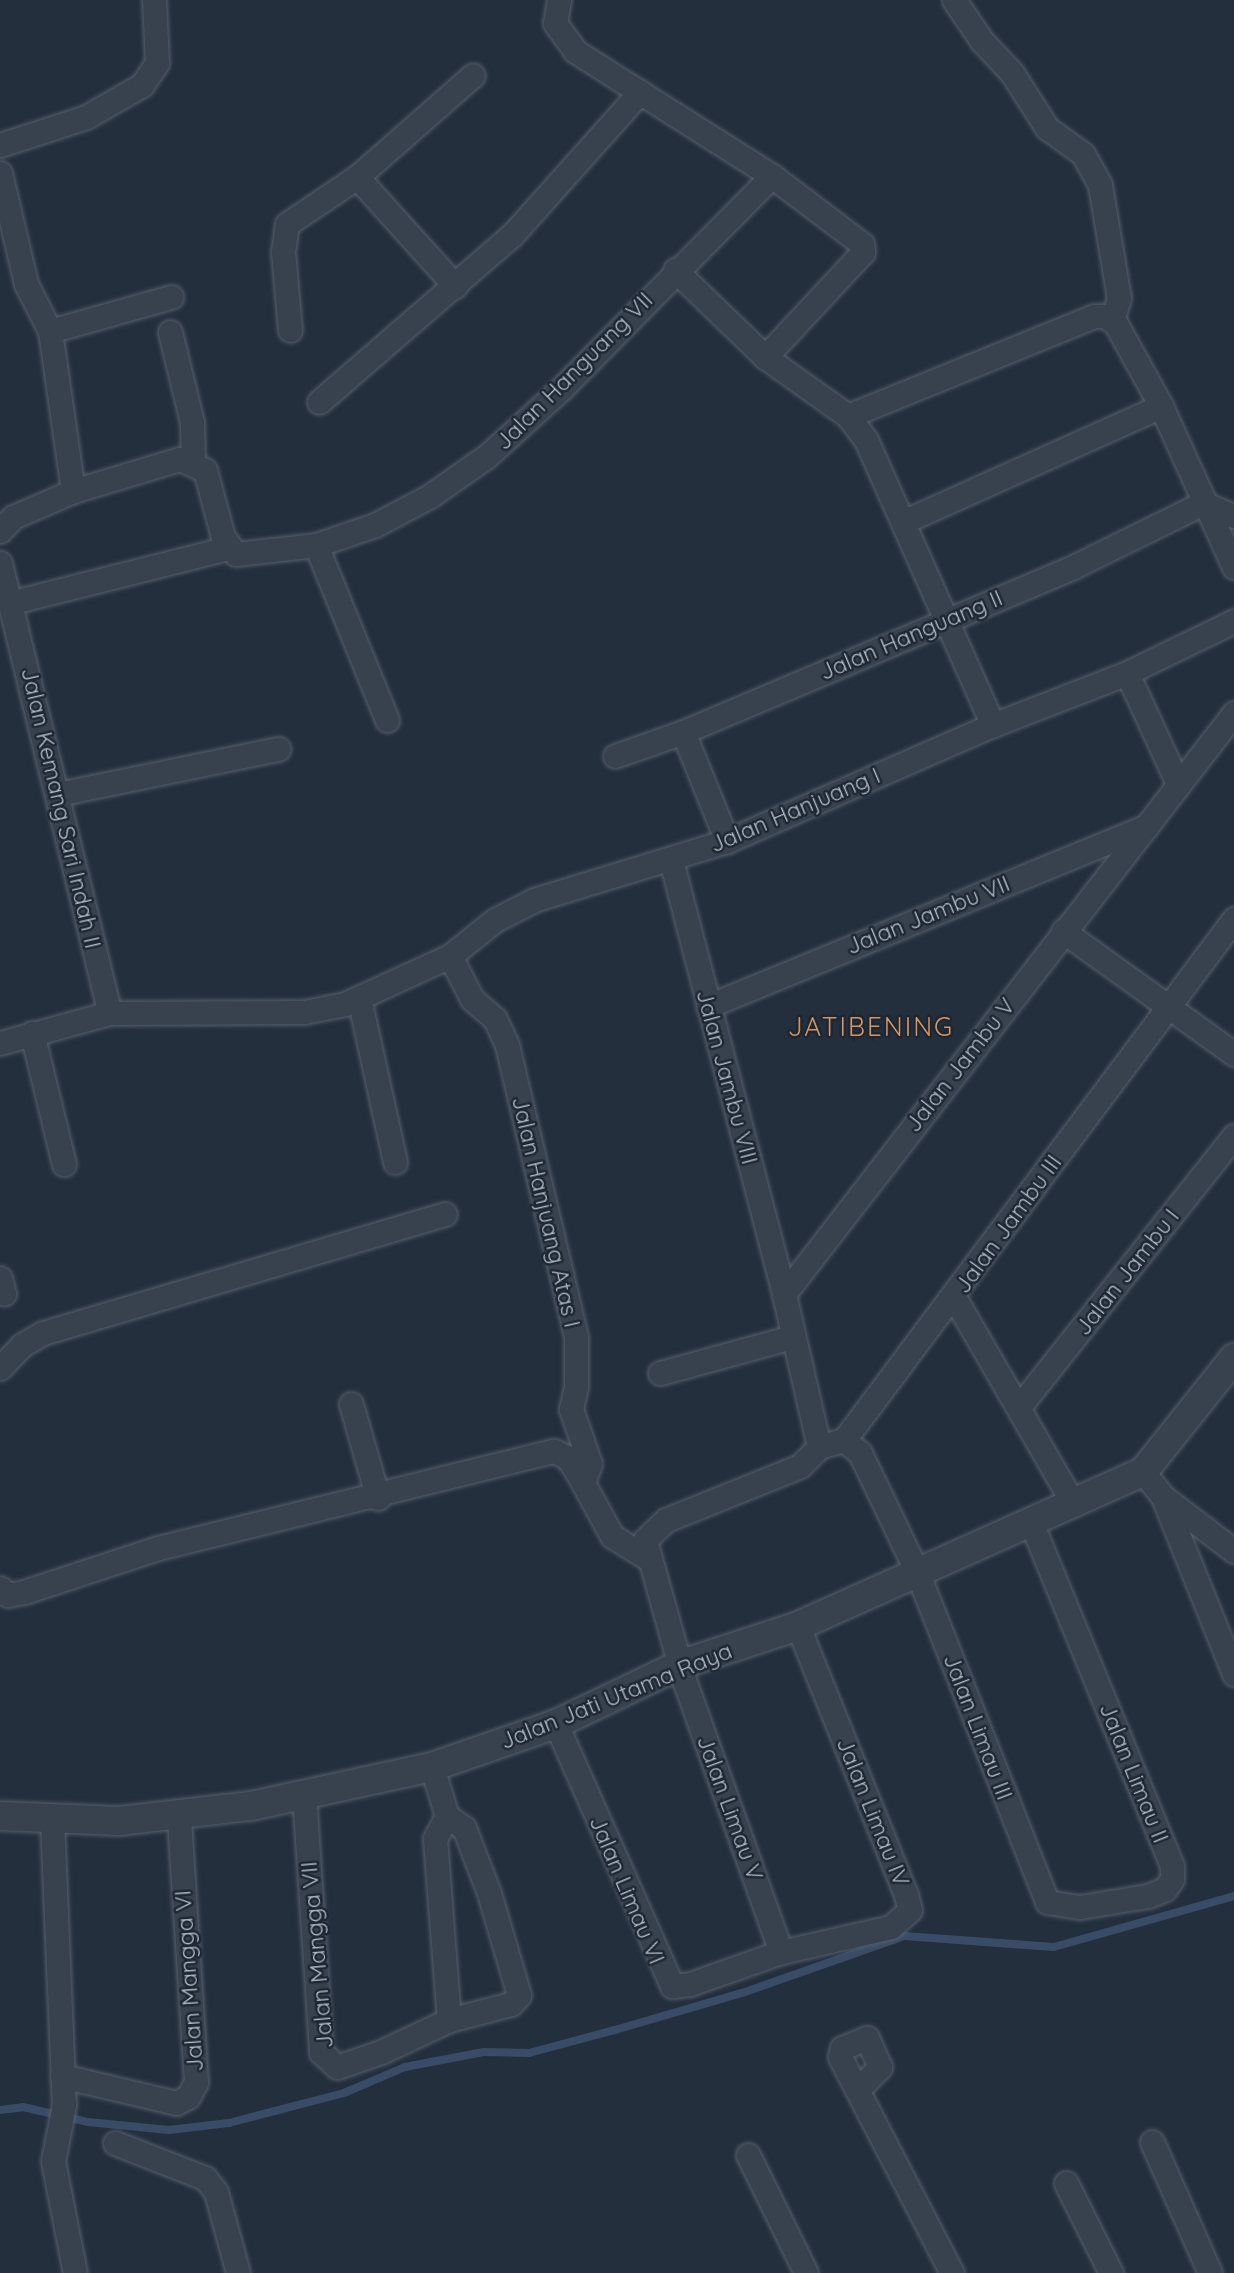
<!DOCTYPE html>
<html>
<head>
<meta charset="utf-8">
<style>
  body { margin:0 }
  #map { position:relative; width:1234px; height:2273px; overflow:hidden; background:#242f3e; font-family:Quicksand,sans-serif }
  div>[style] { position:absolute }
  .stream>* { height:8px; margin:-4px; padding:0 4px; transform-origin:4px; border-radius:4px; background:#394c67 }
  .roads { filter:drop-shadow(0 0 2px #565f6c) drop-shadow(0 0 2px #565f6c) }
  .minor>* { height:23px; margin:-11.5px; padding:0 11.5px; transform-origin:11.5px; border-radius:11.5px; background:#38414e }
  .tertiary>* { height:28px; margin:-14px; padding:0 14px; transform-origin:14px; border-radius:14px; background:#38414e }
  span { translate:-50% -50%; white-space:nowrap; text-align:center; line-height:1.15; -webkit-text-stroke:5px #1d2633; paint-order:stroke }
  .street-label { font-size:23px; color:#b4bcc9 }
  .quarter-label { font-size:26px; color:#d59563; letter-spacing:2px }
</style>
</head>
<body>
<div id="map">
  <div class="stream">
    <i style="left:0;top:2110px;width:23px;rotate:-7deg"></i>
    <i style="left:23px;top:2107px;width:67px;rotate:13deg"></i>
    <i style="left:88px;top:2122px;width:81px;rotate:5.6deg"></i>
    <i style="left:169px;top:2130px;width:60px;rotate:-6.7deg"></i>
    <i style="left:229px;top:2123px;width:119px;rotate:-14.6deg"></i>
    <i style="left:344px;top:2093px;width:66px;rotate:-23.1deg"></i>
    <i style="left:405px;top:2067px;width:80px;rotate:-10.8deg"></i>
    <i style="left:484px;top:2052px;width:45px;rotate:1.3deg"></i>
    <i style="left:529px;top:2053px;width:89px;rotate:-15deg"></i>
    <i style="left:615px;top:2030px;width:135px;rotate:-16.3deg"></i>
    <i style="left:745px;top:1992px;width:169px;rotate:-19.4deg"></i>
    <i style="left:904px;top:1936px;width:150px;rotate:4.2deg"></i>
    <i style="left:1054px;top:1947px;width:187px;rotate:-15.8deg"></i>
  </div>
  <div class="roads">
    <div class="minor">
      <i style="left:559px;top:0;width:23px;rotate:100deg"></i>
      <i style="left:555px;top:23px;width:34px;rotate:54deg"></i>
      <i style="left:575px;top:51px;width:233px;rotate:32.4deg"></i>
      <i style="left:772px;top:176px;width:113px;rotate:37.1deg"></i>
      <i style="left:862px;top:244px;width:8px;rotate:83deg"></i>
      <i style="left:863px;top:252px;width:144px;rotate:133deg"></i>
      <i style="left:954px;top:0;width:50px;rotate:55.7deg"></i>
      <i style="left:982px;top:41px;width:44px;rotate:46.8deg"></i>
      <i style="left:1012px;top:73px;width:65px;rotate:57.5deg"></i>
      <i style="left:1047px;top:128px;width:44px;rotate:35.8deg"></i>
      <i style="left:1083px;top:154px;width:35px;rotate:61deg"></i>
      <i style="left:1100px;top:185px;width:115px;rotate:80.5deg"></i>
      <i style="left:1119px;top:298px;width:24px;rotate:107deg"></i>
      <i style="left:0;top:145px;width:90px;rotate:-18deg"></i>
      <i style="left:86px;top:117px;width:64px;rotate:-29.7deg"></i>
      <i style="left:142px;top:85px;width:27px;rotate:-56deg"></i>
      <i style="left:157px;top:63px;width:63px;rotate:-92.7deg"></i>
      <i style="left:0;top:173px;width:114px;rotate:76.8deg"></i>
      <i style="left:26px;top:284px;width:53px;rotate:62.9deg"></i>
      <i style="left:50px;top:331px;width:162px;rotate:81.8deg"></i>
      <i style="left:357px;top:177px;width:147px;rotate:48deg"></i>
      <i style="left:675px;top:270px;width:125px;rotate:44deg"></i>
      <i style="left:765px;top:357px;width:102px;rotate:35.4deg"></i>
      <i style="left:848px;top:416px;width:30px;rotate:53deg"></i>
      <i style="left:866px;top:440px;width:312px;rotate:66deg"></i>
      <i style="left:290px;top:330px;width:78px;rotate:-95.1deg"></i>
      <i style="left:283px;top:252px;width:28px;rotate:-82deg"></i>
      <i style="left:287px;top:224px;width:84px;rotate:-33.9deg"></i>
      <i style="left:357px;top:177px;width:154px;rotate:-41.3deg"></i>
      <i style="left:50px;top:331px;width:126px;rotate:-15.7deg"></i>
      <i style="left:170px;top:332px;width:93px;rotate:76.3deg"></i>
      <i style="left:192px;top:422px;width:41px;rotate:88.6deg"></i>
      <i style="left:319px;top:402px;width:255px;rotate:-40.9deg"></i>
      <i style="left:512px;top:235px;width:192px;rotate:-48.2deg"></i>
      <i style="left:848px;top:416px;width:266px;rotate:-22.1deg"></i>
      <i style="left:1094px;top:316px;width:12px"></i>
      <i style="left:1106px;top:316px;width:13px;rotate:39deg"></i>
      <i style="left:1116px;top:324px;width:94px;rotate:61.2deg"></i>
      <i style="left:1161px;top:406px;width:177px;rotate:65.6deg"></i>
      <i style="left:903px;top:522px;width:283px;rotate:-24.2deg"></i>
      <i style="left:0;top:531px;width:19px;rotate:-47deg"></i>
      <i style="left:13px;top:517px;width:65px;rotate:-23.4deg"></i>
      <i style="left:73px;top:491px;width:112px;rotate:-16.7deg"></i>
      <i style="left:180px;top:459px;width:27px;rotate:24deg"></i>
      <i style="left:205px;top:470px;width:69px;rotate:75deg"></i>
      <i style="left:223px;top:537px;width:21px;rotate:53deg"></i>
      <i style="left:236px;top:554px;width:81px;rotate:-6.4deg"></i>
      <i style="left:316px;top:545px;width:62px;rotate:-18.7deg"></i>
      <i style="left:375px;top:525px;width:62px;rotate:-27.8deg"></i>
      <i style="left:430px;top:496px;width:70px;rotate:-35.1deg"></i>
      <i style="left:487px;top:456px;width:101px;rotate:-42.2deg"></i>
      <i style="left:562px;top:388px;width:298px;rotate:-45.3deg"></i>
      <i style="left:316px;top:545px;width:189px;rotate:67.9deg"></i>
      <i style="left:0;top:563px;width:463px;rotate:76.3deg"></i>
      <i style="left:9px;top:603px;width:226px;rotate:-14.1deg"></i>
      <i style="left:1127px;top:673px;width:122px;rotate:65.3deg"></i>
      <i style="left:683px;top:732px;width:118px;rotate:68deg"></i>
      <i style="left:615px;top:756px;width:72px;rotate:-19.4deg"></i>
      <i style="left:683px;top:732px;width:423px;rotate:-22.9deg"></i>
      <i style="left:1073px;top:567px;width:145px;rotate:-26.2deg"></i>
      <i style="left:1203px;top:503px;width:34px;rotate:23deg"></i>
      <i style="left:58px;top:794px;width:225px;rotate:-11.6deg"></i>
      <i style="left:671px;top:860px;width:448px;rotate:75.4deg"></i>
      <i style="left:784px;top:1294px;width:157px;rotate:77.1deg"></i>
      <i style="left:1063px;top:931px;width:211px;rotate:35.7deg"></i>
      <i style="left:450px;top:956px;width:48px;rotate:62.9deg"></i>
      <i style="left:472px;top:999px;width:30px;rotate:41deg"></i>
      <i style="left:495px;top:1019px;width:29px;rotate:65deg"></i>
      <i style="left:507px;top:1045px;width:301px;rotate:76.7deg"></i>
      <i style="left:576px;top:1338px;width:49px;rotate:90deg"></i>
      <i style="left:576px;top:1387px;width:23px;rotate:103deg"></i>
      <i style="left:571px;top:1409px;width:58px;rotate:70.9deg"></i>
      <i style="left:590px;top:1464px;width:19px;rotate:111deg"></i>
      <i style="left:359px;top:998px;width:168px;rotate:77.6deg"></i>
      <i style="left:708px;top:1006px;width:474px;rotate:-22.3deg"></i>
      <i style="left:32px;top:1033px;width:135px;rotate:76.3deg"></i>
      <i style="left:0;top:1043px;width:114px;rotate:-15.3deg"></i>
      <i style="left:110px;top:1013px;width:194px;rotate:-0.3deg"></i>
      <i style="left:304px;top:1012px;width:42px;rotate:-11deg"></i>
      <i style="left:345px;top:1004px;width:115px;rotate:-24.6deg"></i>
      <i style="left:450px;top:956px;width:58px;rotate:-38.7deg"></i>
      <i style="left:495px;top:920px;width:44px;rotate:-27.1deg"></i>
      <i style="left:534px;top:900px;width:202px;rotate:-17deg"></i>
      <i style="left:727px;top:841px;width:290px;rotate:-23.6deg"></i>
      <i style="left:993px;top:725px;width:144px;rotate:-21.2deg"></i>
      <i style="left:1127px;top:673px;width:119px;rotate:-25.9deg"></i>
      <i style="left:0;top:1278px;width:16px;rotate:75deg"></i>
      <i style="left:784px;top:1294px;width:735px;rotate:-52.24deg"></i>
      <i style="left:954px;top:1297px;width:238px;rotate:60deg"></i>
      <i style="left:0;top:1368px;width:32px;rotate:-46deg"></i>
      <i style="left:22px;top:1345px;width:24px;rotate:-30deg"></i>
      <i style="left:43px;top:1333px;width:419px;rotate:-16.5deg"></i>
      <i style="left:660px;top:1373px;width:137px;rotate:-15.3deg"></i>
      <i style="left:351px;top:1404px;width:98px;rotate:74deg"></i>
      <i style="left:1019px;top:1407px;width:346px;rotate:-51.6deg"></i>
      <i style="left:844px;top:1440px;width:21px;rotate:39deg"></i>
      <i style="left:860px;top:1453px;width:134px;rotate:64.4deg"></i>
      <i style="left:918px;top:1574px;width:352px;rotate:68.5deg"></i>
      <i style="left:1047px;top:1902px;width:33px;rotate:9deg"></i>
      <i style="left:1080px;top:1907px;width:69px;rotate:-9.2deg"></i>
      <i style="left:1148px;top:1896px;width:18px;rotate:-22deg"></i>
      <i style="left:1165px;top:1889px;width:12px;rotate:-55deg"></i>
      <i style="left:1172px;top:1879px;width:13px;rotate:-90deg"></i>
      <i style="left:1172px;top:1866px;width:371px;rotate:-112.3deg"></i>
      <i style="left:844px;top:1440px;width:651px;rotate:-53.18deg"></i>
      <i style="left:1143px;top:1472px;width:32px;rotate:51deg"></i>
      <i style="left:1163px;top:1497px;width:89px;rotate:37.3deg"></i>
      <i style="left:1163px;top:1497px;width:191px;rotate:68.1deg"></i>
      <i style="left:0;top:1588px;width:11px;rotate:41deg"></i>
      <i style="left:8px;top:1595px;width:16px;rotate:-11deg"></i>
      <i style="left:24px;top:1592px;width:141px;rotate:-18.2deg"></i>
      <i style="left:158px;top:1548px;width:408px;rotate:-13.8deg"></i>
      <i style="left:554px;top:1451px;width:14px;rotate:25deg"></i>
      <i style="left:567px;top:1457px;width:18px;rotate:56deg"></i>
      <i style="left:577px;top:1472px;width:73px;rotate:61.3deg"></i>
      <i style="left:612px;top:1536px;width:40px;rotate:32deg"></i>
      <i style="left:556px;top:1724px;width:287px;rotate:66.1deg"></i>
      <i style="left:672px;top:1986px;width:18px;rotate:-6deg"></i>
      <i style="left:690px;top:1984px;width:96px;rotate:-19.4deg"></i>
      <i style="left:781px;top:1952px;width:113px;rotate:-12.8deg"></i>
      <i style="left:891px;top:1927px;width:25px;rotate:-42deg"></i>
      <i style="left:910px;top:1910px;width:16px;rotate:-105deg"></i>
      <i style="left:906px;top:1895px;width:290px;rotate:-111.9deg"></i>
      <i style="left:432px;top:1767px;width:51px;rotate:73deg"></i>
      <i style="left:447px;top:1816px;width:26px;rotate:118deg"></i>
      <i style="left:435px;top:1839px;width:182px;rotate:85.6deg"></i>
      <i style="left:304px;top:1794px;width:259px;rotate:86.2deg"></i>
      <i style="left:321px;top:2052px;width:22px;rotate:43deg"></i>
      <i style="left:337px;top:2067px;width:46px;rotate:-18.8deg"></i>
      <i style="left:381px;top:2052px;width:75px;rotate:-25.2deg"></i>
      <i style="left:449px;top:2020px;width:64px;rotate:-14.5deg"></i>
      <i style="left:511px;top:2004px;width:12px;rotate:-48deg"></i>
      <i style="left:519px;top:1995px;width:106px;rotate:-106.4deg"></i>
      <i style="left:489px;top:1893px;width:70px;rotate:-111deg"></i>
      <i style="left:464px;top:1828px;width:21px;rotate:-145deg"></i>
      <i style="left:52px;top:1820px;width:285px;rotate:87.6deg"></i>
      <i style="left:64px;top:2105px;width:57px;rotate:101.1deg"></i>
      <i style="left:53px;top:2161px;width:114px;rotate:78.9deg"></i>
      <i style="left:781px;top:1952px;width:289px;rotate:-109.6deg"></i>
      <i style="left:684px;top:1680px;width:145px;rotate:-105.6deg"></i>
      <i style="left:645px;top:1540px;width:29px;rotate:-44deg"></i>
      <i style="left:666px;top:1520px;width:144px;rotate:-21.9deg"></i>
      <i style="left:800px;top:1466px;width:27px;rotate:-45deg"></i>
      <i style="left:819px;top:1447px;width:26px;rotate:-16deg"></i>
      <i style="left:62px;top:2076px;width:117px;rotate:13.3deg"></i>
      <i style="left:176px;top:2103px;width:13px;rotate:-27deg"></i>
      <i style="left:188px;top:2097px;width:17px;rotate:-62deg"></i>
      <i style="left:196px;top:2082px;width:267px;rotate:-93.7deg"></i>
      <i style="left:859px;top:2088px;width:30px;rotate:-45deg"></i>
      <i style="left:880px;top:2067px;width:32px;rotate:-114deg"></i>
      <i style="left:867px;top:2038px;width:27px;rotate:158deg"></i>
      <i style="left:842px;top:2048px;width:9px;rotate:103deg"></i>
      <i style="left:840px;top:2057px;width:243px;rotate:62.6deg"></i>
      <i style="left:1152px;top:2142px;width:143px;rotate:66.1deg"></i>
      <i style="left:115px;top:2143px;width:97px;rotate:21.3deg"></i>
      <i style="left:205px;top:2178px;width:18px;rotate:52deg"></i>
      <i style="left:216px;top:2192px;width:84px;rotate:74.8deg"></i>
      <i style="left:748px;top:2155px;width:131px;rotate:63.8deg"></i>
      <i style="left:1066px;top:2183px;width:101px;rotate:63.4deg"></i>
    </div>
    <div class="tertiary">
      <i style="left:0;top:1816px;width:119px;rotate:2.4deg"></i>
      <i style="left:119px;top:1821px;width:133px;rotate:-6.5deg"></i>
      <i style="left:251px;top:1806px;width:185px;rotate:-12.2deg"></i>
      <i style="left:432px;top:1767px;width:131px;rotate:-19.1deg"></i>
      <i style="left:556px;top:1724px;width:140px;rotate:-25.5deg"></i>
      <i style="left:682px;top:1664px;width:122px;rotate:-18.1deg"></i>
      <i style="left:798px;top:1626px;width:378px;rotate:-24.1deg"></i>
      <i style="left:1143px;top:1472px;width:146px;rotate:-51.4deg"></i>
    </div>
  </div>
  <div class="street-label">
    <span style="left:574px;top:371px;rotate:-45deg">Jalan Hanguang VII</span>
    <span style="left:911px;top:635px;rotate:-23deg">Jalan Hanguang II</span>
    <span style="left:61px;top:808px;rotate:77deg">Jalan Kemang Sari Indah II</span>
    <span style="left:795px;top:810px;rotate:-23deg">Jalan Hanjuang I</span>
    <span style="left:928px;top:915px;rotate:-22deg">Jalan Jambu VII</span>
    <span style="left:960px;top:1065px;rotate:-52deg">Jalan Jambu V</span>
    <span style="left:727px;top:1077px;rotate:75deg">Jalan Jambu VIII</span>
    <span style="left:546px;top:1212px;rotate:77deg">Jalan Hanjuang Atas I</span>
    <span style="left:1008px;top:1224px;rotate:-54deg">Jalan Jambu III</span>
    <span style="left:1127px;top:1272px;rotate:-52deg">Jalan Jambu I</span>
    <span style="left:616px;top:1696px;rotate:-22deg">Jalan Jati Utama Raya</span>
    <span style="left:978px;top:1727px;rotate:69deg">Jalan Limau III</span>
    <span style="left:1134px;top:1773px;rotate:68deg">Jalan Limau II</span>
    <span style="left:730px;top:1808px;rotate:70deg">Jalan Limau V</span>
    <span style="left:873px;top:1812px;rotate:68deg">Jalan Limau IV</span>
    <span style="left:627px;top:1890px;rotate:67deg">Jalan Limau VI</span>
    <span style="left:317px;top:1955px;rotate:-95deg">Jalan Mangga VII</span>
    <span style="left:189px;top:1981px;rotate:-94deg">Jalan Mangga VI</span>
  </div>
  <div class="quarter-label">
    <span style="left:871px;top:1027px">JATIBENING</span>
  </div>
</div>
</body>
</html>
